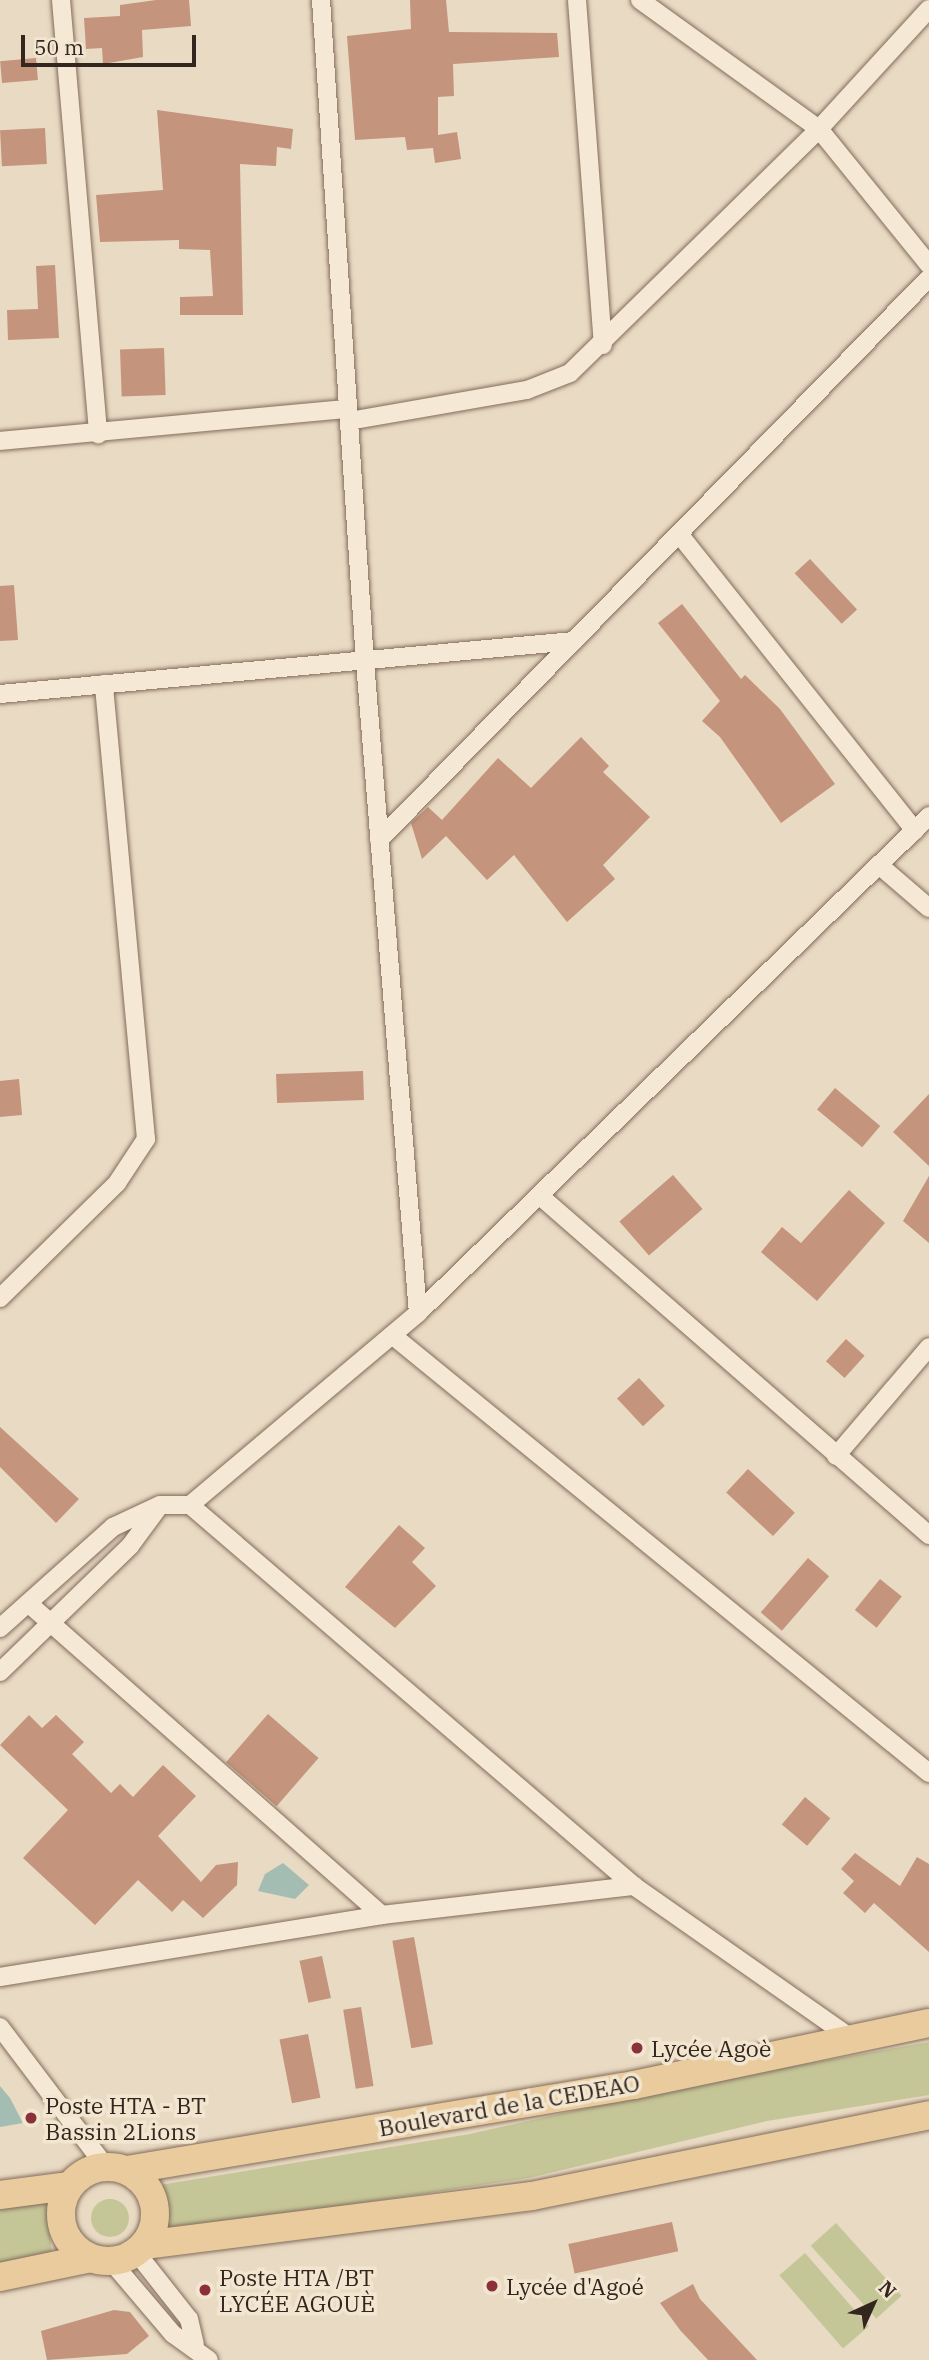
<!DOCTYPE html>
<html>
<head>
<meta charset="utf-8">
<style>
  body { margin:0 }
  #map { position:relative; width:929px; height:2360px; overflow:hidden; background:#e9dac3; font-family:"IBM Plex Serif",serif }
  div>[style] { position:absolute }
  .green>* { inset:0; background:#c5c698; transform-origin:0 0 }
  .round { border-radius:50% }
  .water>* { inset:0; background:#a4bdb3 }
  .building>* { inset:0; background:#c4947c; transform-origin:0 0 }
  .roads { filter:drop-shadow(0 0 2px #826c5b) drop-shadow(0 0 2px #826c5b) }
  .minor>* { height:18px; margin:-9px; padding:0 9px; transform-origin:9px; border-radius:9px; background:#f5e9d5 }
  .primary>* { height:28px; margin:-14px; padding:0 14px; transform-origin:14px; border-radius:14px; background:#eacb9d }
  .primary>.ring { margin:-14px; padding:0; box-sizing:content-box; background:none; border:28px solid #eacb9d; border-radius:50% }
  .dots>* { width:19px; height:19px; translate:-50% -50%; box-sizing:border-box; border:4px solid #f2e6d1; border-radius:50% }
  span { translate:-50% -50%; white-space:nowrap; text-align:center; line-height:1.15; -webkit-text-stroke:7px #f2e6d1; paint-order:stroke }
  .poi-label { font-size:23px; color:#33261e }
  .left { translate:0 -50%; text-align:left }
  .street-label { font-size:23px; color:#33261e }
  .north { position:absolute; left:838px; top:2269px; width:70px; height:70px; -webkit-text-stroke:5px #f2e6d1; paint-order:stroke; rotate:45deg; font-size:19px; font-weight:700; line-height:28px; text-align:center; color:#33261e }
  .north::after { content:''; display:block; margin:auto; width:24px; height:32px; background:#33261e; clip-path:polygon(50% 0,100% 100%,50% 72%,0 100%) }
  .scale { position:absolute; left:21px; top:35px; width:175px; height:32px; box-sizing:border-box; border:4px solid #33261e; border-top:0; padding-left:9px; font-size:21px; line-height:24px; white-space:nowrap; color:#33261e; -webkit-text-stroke:5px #f2e6d1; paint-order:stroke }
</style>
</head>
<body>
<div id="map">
  <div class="green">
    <i style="clip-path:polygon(929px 2042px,929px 2095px,767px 2121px,529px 2178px,167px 2232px,160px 2185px,470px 2134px,699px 2083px)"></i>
    <i class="round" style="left:91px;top:2199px;width:38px;height:38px"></i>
    <i style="clip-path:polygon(46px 2200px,52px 2253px,0 2264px,0 2209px)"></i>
    <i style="left:836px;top:2223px;width:98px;height:34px;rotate:48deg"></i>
    <i style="left:805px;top:2253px;width:97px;height:34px;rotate:49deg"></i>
  </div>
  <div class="water">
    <i style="clip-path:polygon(283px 1863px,309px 1885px,295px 1899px,258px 1891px,265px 1874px)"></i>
    <i style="clip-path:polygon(0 2086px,10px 2098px,23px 2123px,0 2127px)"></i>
  </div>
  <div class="building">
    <i style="clip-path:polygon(156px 0,189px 0,191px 26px,142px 30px,143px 57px,103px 64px,102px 48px,86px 49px,84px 18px,120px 16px,120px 5px)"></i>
    <i style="clip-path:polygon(410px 0,446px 0,449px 32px,557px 33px,559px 57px,453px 64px,454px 96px,438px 97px,438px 135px,457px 132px,461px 159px,435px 163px,433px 148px,407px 150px,405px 137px,355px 140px,347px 36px,411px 29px)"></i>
    <i style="left:36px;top:58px;width:22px;height:36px;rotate:85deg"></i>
    <i style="clip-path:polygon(157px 110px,293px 129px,291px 149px,277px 147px,276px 166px,240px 164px,243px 315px,180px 315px,180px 297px,213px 296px,210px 250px,179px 249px,179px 240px,100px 242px,96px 195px,163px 190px)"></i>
    <i style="left:45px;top:128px;width:36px;height:45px;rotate:87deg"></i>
    <i style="clip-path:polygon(55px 265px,59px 338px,8px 340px,7px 310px,38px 309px,36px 266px)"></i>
    <i style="left:164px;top:348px;width:47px;height:44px;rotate:88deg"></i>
    <i style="left:810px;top:559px;width:69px;height:21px;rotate:47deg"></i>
    <i style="clip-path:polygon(14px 585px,18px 640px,0 641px,0 586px)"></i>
    <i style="clip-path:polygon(682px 604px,741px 679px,745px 675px,780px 709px,835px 784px,781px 823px,720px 737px,702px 721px,720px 701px,658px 623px)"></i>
    <i style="clip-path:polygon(581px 737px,609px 766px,603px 772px,650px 817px,603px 865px,615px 879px,567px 922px,514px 855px,487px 880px,446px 836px,422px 859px,411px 823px,428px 807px,442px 820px,498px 758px,531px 788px)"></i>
    <i style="left:363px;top:1071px;width:29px;height:87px;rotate:88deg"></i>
    <i style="clip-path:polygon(19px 1079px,22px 1115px,0 1117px,0 1081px)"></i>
    <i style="left:835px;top:1088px;width:59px;height:28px;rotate:40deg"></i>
    <i style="clip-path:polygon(929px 1094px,929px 1166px,893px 1132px)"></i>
    <i style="left:673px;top:1175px;width:45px;height:71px;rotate:49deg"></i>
    <i style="clip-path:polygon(929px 1176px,929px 1243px,903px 1221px)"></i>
    <i style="clip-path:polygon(849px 1190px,885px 1223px,817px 1301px,761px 1252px,782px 1227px,801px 1243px)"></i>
    <i style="left:846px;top:1339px;width:25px;height:30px;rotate:42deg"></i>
    <i style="left:639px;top:1378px;width:38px;height:30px;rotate:47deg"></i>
    <i style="clip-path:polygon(0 1427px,79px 1499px,56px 1523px,0 1467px)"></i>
    <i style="left:748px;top:1469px;width:64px;height:32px;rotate:43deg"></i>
    <i style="clip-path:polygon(399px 1525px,425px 1548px,412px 1562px,436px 1586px,395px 1628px,345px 1587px)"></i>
    <i style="left:808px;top:1558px;width:28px;height:72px;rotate:41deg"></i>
    <i style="left:880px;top:1579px;width:28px;height:40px;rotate:39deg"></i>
    <i style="left:268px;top:1714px;width:67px;height:64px;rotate:41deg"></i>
    <i style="clip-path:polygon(29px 1715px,42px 1728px,56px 1715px,84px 1742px,72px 1754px,111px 1793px,120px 1784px,133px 1797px,163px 1765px,196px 1796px,158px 1836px,201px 1882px,216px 1865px,238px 1862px,237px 1885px,203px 1918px,183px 1900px,172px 1912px,138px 1880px,95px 1925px,23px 1858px,68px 1810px,0 1745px)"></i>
    <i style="left:805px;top:1797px;width:33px;height:36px;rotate:40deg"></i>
    <i style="clip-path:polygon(855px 1853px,900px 1886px,917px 1857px,929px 1864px,929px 1952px,874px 1903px,865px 1913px,843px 1893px,854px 1881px,841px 1869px)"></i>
    <i style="left:414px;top:1937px;width:109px;height:22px;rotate:80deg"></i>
    <i style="left:322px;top:1956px;width:43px;height:23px;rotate:78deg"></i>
    <i style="left:361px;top:2007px;width:80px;height:18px;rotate:81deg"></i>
    <i style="left:308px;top:2034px;width:65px;height:29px;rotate:79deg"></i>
    <i style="left:672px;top:2222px;width:30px;height:106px;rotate:78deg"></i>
    <i style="clip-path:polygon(693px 2284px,700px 2299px,757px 2360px,708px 2360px,680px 2330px,660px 2303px)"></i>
    <i style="clip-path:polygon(114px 2310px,130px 2312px,149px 2336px,127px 2354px,47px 2360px,41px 2331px)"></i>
  </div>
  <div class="roads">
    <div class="minor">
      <i style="left:61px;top:0;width:436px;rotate:85.1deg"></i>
      <i style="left:321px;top:0;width:663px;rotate:86.2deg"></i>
      <i style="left:365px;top:662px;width:653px;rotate:85.35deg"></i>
      <i style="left:577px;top:0;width:346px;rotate:85.7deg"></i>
      <i style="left:640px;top:0;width:221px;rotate:35.8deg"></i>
      <i style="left:819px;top:129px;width:175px;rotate:51deg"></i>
      <i style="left:349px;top:421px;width:181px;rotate:-9.9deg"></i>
      <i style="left:527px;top:390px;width:46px;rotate:-21.6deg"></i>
      <i style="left:570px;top:373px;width:349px;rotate:-44.4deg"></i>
      <i style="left:819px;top:129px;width:163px;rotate:-47.5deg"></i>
      <i style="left:0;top:441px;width:349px;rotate:-5.3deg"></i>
      <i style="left:679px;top:534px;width:379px;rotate:51.5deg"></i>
      <i style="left:0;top:694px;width:576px;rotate:-5.28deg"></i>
      <i style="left:379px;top:840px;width:786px;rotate:-45.62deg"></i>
      <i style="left:879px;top:865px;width:66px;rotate:40.7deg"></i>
      <i style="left:540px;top:1196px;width:516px;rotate:41.07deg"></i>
      <i style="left:0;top:1298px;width:164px;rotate:-44.5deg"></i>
      <i style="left:117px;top:1183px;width:53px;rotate:-56.6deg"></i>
      <i style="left:146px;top:1139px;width:457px;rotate:-95.3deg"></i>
      <i style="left:392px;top:1335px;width:693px;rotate:39.2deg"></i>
      <i style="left:836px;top:1456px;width:143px;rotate:-49.5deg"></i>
      <i style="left:190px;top:1505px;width:585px;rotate:40.63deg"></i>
      <i style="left:634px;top:1886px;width:260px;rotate:35deg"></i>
      <i style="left:28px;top:1603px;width:472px;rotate:41.4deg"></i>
      <i style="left:0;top:1628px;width:152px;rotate:-41.8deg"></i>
      <i style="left:113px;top:1527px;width:52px;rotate:-25.1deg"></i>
      <i style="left:160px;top:1505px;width:30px"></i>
      <i style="left:190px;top:1505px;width:298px;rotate:-40.1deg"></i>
      <i style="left:418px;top:1313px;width:713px;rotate:-44.2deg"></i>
      <i style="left:0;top:1672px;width:181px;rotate:-44.1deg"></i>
      <i style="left:130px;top:1546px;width:47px;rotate:-53.6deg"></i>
      <i style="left:0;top:1977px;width:387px;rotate:-9.2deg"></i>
      <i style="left:382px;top:1915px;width:254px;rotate:-6.6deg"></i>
      <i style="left:0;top:2027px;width:174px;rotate:52.9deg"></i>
      <i style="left:136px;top:2252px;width:85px;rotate:51.7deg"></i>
      <i style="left:189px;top:2319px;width:26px;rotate:77deg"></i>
      <i style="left:111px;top:2261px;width:96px;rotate:49.7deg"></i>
      <i style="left:173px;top:2334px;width:44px;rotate:35.8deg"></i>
    </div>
    <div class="primary">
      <i class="ring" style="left:61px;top:2167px;width:66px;height:66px"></i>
      <i style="left:127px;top:2170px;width:514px;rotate:-9.52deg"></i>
      <i style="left:634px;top:2085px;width:301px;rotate:-11.9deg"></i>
      <i style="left:0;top:2195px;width:70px;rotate:-7.4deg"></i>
      <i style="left:144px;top:2245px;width:391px;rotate:-7.2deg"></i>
      <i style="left:532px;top:2196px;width:405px;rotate:-11.5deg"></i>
      <i style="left:0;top:2277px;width:93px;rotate:-11.8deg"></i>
    </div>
  </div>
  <div class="dots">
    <i style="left:637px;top:2048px;background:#8b3139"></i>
    <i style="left:31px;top:2118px;background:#8b3139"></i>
    <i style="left:492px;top:2286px;background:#8b3139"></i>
    <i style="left:205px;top:2290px;background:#8b3139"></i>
  </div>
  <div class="poi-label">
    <span class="left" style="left:651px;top:2048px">Lycée Agoè</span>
    <span class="left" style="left:45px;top:2118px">Poste HTA - BT<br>Bassin 2Lions</span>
    <span class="left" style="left:219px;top:2290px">Poste HTA /BT<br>LYCÉE AGOUÈ</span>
    <span class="left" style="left:506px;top:2286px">Lycée d'Agoé</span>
  </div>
  <div class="street-label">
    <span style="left:509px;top:2105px;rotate:-10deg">Boulevard de la CEDEAO</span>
  </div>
  <div class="north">N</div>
  <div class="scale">50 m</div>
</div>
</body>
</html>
